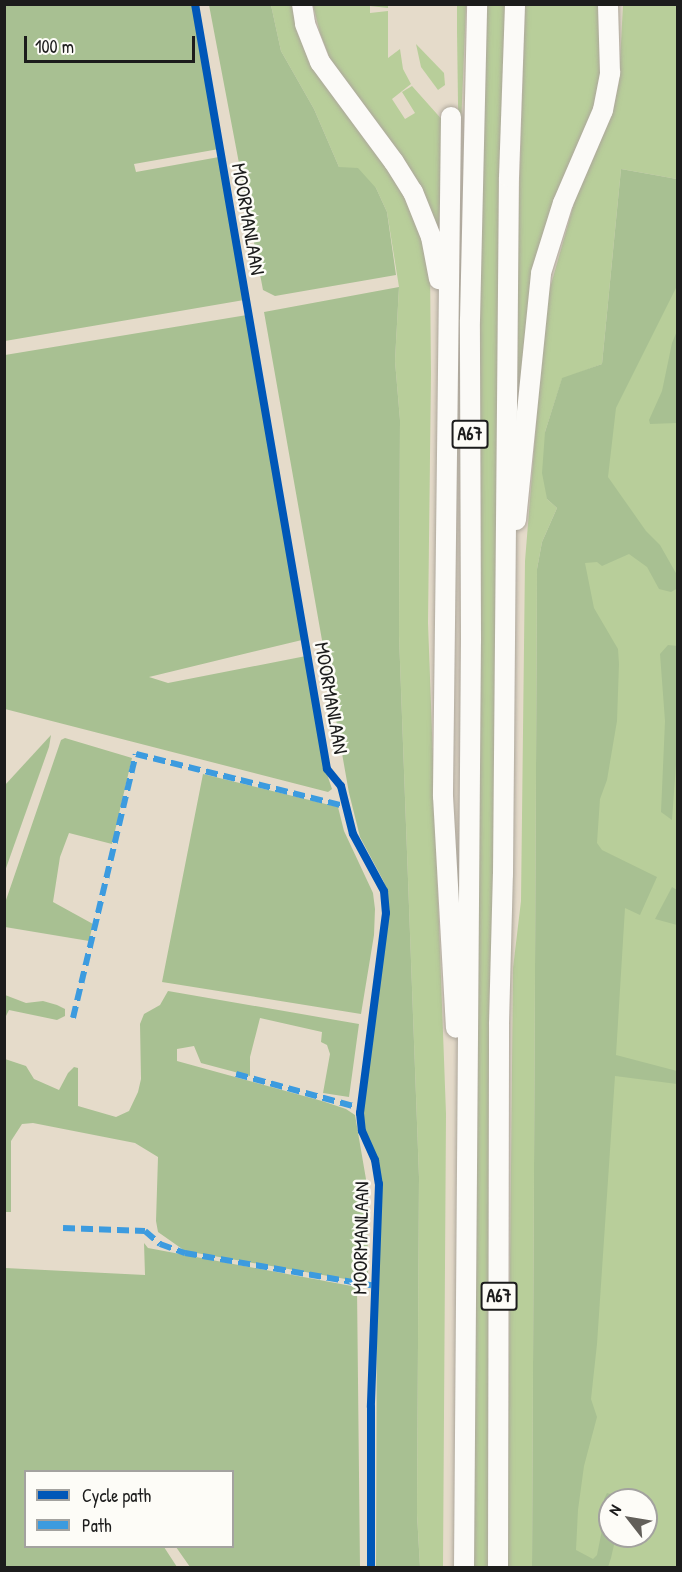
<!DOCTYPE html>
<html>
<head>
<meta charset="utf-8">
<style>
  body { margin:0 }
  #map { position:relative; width:682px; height:1572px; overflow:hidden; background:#e5dbca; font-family:"Patrick Hand",sans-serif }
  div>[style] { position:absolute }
  .green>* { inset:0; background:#b8ce9a }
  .forest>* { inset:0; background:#a8c092 }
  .roads { filter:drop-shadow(0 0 2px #aca69b) drop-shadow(0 0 2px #aca69b) }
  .highway>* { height:20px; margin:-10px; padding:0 10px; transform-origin:10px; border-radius:10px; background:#fbfaf7 }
  .quiet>* { height:6px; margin-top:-3px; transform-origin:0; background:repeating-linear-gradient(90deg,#3c9bdf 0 12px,transparent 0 18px) }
  .cycleway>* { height:8px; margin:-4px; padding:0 4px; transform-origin:4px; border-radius:4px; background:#0057b8 }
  span { translate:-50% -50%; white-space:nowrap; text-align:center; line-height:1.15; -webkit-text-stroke:5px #fdfcf7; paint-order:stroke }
  .shield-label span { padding:2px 4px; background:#fdfcf7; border:2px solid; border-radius:4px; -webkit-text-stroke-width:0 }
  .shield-label { font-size:18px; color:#1c1c1c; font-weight:700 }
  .street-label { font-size:20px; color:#1c1c1c }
  .frame { position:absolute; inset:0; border:6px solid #1c1c1c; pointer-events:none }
  .legend { position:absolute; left:24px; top:1470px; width:210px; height:78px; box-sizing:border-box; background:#fdfcf7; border:2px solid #a3a29f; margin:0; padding:8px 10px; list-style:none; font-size:18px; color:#1c1c1c }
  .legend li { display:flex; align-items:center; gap:12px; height:30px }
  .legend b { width:30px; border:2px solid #a3a29f }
  .north { position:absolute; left:598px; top:1488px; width:60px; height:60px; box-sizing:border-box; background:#fdfcf7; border:2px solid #a3a29f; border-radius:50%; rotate:301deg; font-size:16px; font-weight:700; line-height:24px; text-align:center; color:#1c1c1c }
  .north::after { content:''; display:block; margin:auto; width:21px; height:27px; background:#625f59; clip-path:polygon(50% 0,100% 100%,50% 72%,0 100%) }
  .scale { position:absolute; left:24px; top:36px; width:171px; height:27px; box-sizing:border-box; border:3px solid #1c1c1c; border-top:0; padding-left:8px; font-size:18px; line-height:21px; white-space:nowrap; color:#1c1c1c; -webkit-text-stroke:4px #fdfcf7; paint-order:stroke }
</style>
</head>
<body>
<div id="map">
  <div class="green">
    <i style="clip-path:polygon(508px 4px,490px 1567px,471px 1568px,481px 519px,479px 322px,487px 5px)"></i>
    <i style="clip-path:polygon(271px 5px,293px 5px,304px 49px,318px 75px,390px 164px,423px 232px,430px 266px,431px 374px,428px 623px,446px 1114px,443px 1567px,420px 1567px,417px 1514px,419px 1177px,399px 635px,400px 420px,395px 361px,399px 287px,387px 212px,376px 188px,339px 167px,314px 109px,281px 51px)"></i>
    <i style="clip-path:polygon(313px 5px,388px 5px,388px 8px,370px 6px,370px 13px,388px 11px,388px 58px,400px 49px,403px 69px,411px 84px,392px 99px,405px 119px,415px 113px,402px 92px,412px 86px,445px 123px,445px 262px,435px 231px,337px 77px,320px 33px)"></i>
    <i style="clip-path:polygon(457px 5px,466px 5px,459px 175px,457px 31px)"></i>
    <i style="clip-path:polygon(525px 5px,605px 5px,605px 78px,559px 202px,517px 440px,518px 233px)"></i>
    <i style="clip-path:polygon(623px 5px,677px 5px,677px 179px,621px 169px,602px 364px,562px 379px,545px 432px,547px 499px,557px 508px,542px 542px,537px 569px,532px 1567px,507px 1568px,513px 968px,521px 901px,525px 561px,546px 302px,575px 200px,613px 109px,619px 82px)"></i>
    <i style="clip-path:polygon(416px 44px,444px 73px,445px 85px,438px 90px,421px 67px)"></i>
    <i style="clip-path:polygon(evenodd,677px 260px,677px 1567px,534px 1568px,539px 766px,608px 406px,677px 260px,610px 1500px,646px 1500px,646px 1536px,610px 1536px,610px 1500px)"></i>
  </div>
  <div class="forest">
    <i style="clip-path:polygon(4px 5px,194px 5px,219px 149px,134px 164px,136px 172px,219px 157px,244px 300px,5px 341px)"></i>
    <i style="clip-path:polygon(209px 5px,271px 5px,281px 51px,314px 109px,339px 167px,358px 168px,376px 188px,387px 212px,396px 275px,275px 296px,263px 290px)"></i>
    <i style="clip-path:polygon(621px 169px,677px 179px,678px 284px,616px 408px,608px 477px,646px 531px,660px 545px,677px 575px,678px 588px,671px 592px,659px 589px,647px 567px,629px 554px,602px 566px,597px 562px,585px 563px,594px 608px,618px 649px,619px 664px,617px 721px,607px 780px,600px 799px,597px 843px,602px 850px,657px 877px,640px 915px,625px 908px,616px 1055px,677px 1071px,677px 1084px,615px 1076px,597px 1344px,591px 1399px,597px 1417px,584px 1466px,578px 1510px,576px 1550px,593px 1559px,597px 1555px,604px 1520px,604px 1499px,607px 1493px,617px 1496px,618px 1500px,610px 1500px,610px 1536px,616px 1536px,611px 1558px,608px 1567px,532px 1567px,537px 569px,542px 542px,557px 508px,547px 499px,542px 473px,545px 432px,562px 378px,602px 364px)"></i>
    <i style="clip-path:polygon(399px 287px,395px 361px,400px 420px,399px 635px,419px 1177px,417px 1514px,420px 1567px,376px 1568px,377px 1281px,381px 1180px,378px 1163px,364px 1132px,363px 1108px,389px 913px,384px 882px,360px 837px,349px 793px,264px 312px)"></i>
    <i style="clip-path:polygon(247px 315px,302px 640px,149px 677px,168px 683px,306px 656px,326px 771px,332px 789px,328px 792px,5px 709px,5px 355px)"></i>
    <i style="clip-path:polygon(677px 331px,677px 423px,650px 424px,649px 420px,662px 391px,672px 343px)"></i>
    <i style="clip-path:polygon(668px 645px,678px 646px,678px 737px,672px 820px,661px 812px,665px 721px,660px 654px)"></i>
    <i style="clip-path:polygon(51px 735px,49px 747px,5px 871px,5px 785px)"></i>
    <i style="clip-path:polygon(65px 738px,132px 758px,112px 844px,69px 833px,60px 857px,53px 902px,93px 924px,89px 941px,5px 927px,5px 903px,61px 740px)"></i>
    <i style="clip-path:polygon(203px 774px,338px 807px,344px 831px,373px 893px,375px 909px,374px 935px,361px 1014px,162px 982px)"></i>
    <i style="clip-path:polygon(672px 887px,677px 890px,677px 925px,655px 919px)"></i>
    <i style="clip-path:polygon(168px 991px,359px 1024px,349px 1097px,323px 1093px,330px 1054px,327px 1045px,321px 1042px,322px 1032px,260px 1018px,250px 1057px,250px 1076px,201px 1063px,194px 1046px,177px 1049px,177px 1061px,322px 1101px,346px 1109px,355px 1115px,367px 1185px,368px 1273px,364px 1278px,357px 1281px,185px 1251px,158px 1232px,156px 1221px,158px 1157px,135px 1143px,33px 1123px,22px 1124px,11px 1141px,11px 1212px,5px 1212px,5px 1059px,26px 1066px,34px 1079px,59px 1090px,68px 1073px,74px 1067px,78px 1068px,78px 1106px,116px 1117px,129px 1111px,138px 1092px,141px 1079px,140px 1024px,144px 1014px,160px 1005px)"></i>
    <i style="clip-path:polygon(5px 995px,26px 1003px,43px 1001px,57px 1005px,65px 1009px,65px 1016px,57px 1020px,9px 1010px,5px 1018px)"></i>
    <i style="clip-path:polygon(144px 1243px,148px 1248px,357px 1287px,360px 1567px,190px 1567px,176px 1547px,232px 1546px,232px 1472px,26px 1472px,26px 1546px,164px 1547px,177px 1567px,5px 1567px,5px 1268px,145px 1275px)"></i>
  </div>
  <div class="roads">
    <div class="highway">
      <i style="left:302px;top:4px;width:20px;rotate:81deg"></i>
      <i style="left:305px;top:24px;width:41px;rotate:68.5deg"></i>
      <i style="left:320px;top:62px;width:124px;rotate:53.5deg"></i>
      <i style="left:394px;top:162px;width:36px;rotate:58deg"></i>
      <i style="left:413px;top:192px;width:48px;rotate:68.2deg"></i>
      <i style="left:431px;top:237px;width:43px;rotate:79.2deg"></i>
      <i style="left:451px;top:117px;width:679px;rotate:90.68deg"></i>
      <i style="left:443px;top:796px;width:232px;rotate:86.8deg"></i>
      <i style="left:516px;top:520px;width:248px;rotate:-84.2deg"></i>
      <i style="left:541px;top:273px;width:73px;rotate:-72.6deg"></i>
      <i style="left:563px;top:203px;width:101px;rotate:-66.7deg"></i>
      <i style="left:603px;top:110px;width:38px;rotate:-79deg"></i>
      <i style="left:610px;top:73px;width:69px;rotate:-91.7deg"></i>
      <i style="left:464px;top:1568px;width:928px;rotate:-89.57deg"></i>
      <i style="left:471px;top:640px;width:320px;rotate:-90.2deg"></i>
      <i style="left:470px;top:320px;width:316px;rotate:-88.7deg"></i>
      <i style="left:498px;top:1568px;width:544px;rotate:-89.89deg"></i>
      <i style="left:499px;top:1024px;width:150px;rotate:-88.5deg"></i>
      <i style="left:503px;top:874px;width:697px;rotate:-89.51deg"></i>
      <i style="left:509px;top:177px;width:173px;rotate:-88deg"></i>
    </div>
  </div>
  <div class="quiet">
    <i style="left:73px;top:1018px;width:271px;rotate:-76.6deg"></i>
    <i style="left:136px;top:754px;width:211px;rotate:14deg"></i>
    <i style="left:236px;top:1074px;width:125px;rotate:15.3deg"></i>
    <i style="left:63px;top:1228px;width:82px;rotate:2.1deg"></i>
    <i style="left:145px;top:1231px;width:20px;rotate:41deg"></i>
    <i style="left:160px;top:1244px;width:27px;rotate:20deg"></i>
    <i style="left:185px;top:1253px;width:189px;rotate:9.8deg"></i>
  </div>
  <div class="cycleway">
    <i style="left:195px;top:4px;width:776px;rotate:80.21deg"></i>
    <i style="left:327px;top:769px;width:22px;rotate:51deg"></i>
    <i style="left:341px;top:786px;width:49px;rotate:76deg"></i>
    <i style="left:353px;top:834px;width:65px;rotate:61.5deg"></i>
    <i style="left:384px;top:891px;width:22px;rotate:85deg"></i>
    <i style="left:386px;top:913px;width:202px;rotate:97.4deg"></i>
    <i style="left:360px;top:1113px;width:18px;rotate:84deg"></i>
    <i style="left:362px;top:1131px;width:32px;rotate:66deg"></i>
    <i style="left:375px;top:1160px;width:24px;rotate:81deg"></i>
    <i style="left:379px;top:1184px;width:223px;rotate:92.1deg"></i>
    <i style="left:371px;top:1407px;width:161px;rotate:90deg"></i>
  </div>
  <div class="shield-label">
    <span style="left:470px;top:434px">A67</span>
    <span style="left:499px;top:1296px">A67</span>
  </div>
  <div class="street-label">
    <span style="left:249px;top:219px;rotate:80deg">MOORMANLAAN</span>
    <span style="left:332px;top:698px;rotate:80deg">MOORMANLAAN</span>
    <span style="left:360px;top:1238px;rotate:-89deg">MOORMANLAAN</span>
  </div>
  <div class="frame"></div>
  <ul class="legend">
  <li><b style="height:8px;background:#0057b8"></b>Cycle path</li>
  <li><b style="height:8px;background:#3c9bdf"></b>Path</li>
  </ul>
  <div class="north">N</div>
  <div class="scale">100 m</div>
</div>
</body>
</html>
